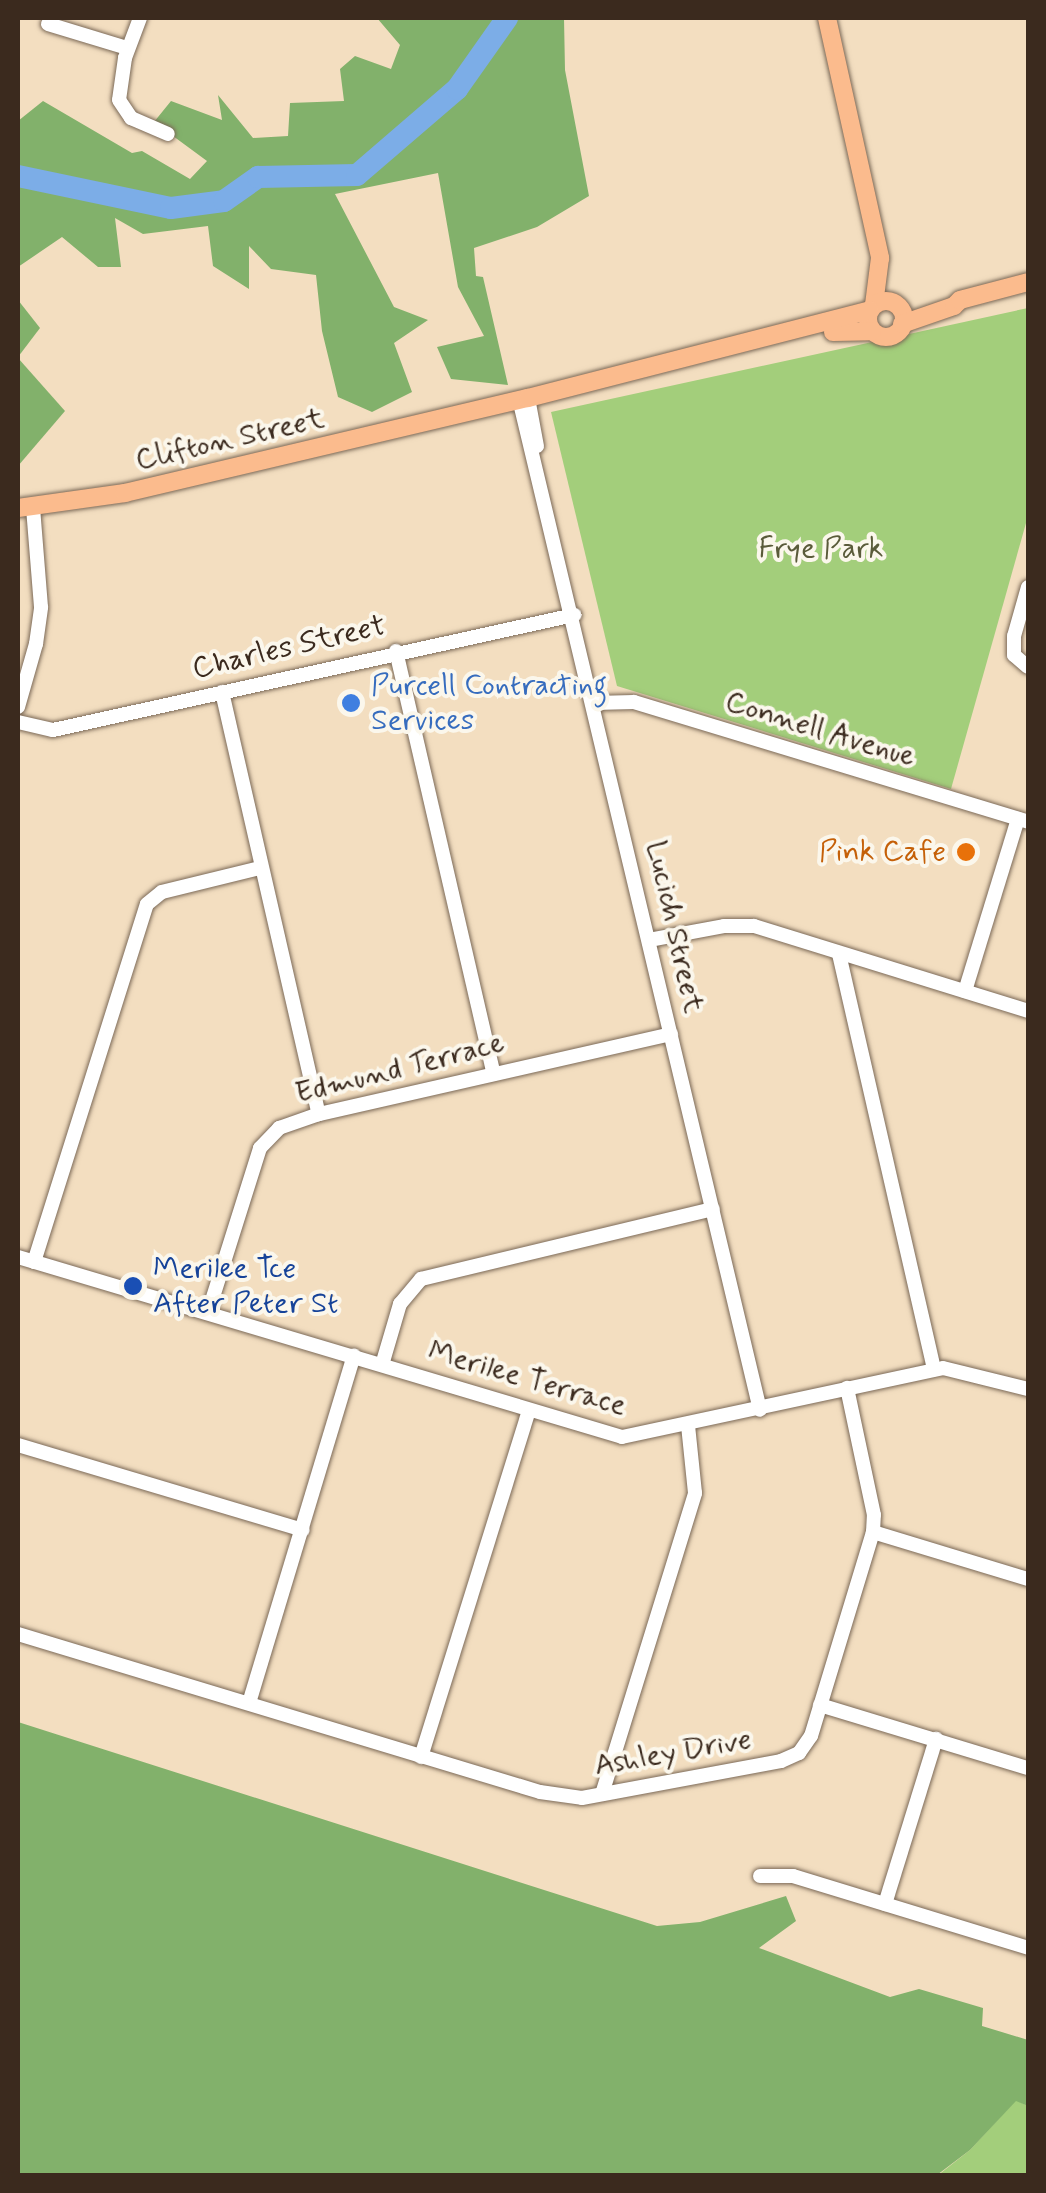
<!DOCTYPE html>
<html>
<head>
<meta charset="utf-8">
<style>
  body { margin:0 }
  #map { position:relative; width:1046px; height:2193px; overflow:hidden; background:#f3dec0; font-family:Mynerve,sans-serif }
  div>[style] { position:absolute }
  .green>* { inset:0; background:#a3ce7b }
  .forest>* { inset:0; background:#82b16b }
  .river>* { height:22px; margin:-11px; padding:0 11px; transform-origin:11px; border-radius:11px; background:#7cade7 }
  .roads { filter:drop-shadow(0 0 2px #7b6957) drop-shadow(0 0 2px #7b6957) }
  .minor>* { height:14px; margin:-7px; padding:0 7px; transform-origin:7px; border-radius:7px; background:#fff }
  .major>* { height:18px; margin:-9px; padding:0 9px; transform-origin:9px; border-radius:9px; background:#fbbb8d }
  .major>.ring { margin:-9px; padding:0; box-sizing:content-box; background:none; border:18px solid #fbbb8d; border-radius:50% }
  .dots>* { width:28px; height:28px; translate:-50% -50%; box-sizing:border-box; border:5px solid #fbf7ec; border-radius:50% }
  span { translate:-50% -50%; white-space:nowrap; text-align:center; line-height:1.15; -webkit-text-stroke:8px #fbf7ec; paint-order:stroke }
  .street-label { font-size:30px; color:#3b2a1e }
  .park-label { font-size:30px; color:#5a5b3a }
  .shop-label { font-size:30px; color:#366cbe }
  .left { translate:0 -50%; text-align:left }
  .food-label { font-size:30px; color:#c56008 }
  .right { translate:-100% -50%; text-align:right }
  .transit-label { font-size:30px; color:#164399 }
  .frame { position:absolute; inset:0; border:20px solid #3b2a1e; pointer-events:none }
</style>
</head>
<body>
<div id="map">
  <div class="green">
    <i style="clip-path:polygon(1028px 308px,1028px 516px,951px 789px,617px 686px,551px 412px)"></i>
    <i style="clip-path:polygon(1016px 2100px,1028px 2106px,1028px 2175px,937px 2176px,970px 2150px)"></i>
  </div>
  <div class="forest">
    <i style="clip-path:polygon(377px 18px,564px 18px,565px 70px,589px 196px,537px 227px,474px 248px,476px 276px,483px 277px,508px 385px,451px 379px,437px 347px,484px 336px,458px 287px,438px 173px,335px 194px,394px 307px,428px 320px,394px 343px,412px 392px,372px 412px,338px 397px,322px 331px,316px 275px,271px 269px,249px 246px,249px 289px,213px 266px,208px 226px,143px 234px,115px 218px,121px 267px,98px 267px,62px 237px,18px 267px,18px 121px,43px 101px,132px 153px,142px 151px,190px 179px,207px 161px,154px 122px,171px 101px,222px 120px,218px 95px,253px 138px,288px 136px,290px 103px,344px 101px,340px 69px,355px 56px,391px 69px,400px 45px)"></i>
    <i style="clip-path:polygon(18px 300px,40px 328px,18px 357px)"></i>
    <i style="clip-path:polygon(18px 358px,65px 411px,18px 466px)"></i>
    <i style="clip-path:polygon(18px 1722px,657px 1926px,700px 1922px,786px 1896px,796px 1921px,759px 1948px,890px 1997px,919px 1989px,983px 2008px,982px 2026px,1028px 2040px,1028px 2106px,1016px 2101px,970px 2150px,937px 2175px,18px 2175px)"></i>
  </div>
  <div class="river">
    <i style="left:18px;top:176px;width:156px;rotate:11.8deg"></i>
    <i style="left:171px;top:208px;width:53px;rotate:-7.5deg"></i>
    <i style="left:224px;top:201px;width:42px;rotate:-35.2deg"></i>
    <i style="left:258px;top:177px;width:99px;rotate:-1.2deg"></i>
    <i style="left:357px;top:175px;width:132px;rotate:-40.7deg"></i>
    <i style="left:457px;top:89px;width:87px;rotate:-54.8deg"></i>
  </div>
  <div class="roads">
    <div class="minor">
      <i style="left:140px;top:18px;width:43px;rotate:110.6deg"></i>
      <i style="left:125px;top:58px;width:42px;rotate:98.1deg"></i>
      <i style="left:119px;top:100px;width:22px;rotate:56deg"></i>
      <i style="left:131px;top:118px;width:40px;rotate:23.4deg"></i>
      <i style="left:48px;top:24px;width:83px;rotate:16.9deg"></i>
      <i style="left:528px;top:398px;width:49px;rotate:79.4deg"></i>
      <i style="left:519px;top:399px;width:1039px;rotate:76.59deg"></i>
      <i style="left:1028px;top:587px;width:51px;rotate:105.9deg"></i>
      <i style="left:1014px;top:636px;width:19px;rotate:90deg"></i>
      <i style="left:1014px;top:655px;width:18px;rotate:41deg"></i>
      <i style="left:396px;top:651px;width:434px;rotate:77deg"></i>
      <i style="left:222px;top:692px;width:433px;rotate:77.1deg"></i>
      <i style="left:594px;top:703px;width:40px;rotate:-1.4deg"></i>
      <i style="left:634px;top:702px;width:412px;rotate:16.9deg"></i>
      <i style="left:18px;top:707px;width:66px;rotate:-74.1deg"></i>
      <i style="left:36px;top:644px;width:37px;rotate:-82deg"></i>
      <i style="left:41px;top:607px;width:99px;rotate:-94.6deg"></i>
      <i style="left:18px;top:722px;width:36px;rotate:13deg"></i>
      <i style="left:53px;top:730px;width:534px;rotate:-12.45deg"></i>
      <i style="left:649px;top:940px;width:76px;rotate:-10.6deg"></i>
      <i style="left:724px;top:926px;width:30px"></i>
      <i style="left:754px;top:926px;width:287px;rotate:17.2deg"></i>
      <i style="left:839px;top:954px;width:426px;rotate:77.1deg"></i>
      <i style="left:965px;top:991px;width:180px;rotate:-72.9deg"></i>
      <i style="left:18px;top:1257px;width:630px;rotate:16.59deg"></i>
      <i style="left:622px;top:1437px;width:328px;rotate:-12.1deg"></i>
      <i style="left:943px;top:1368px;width:88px;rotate:13.9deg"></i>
      <i style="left:34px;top:1262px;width:375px;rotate:-72.5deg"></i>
      <i style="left:147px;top:904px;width:19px;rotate:-39deg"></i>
      <i style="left:162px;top:892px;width:101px;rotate:-13.8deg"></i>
      <i style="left:208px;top:1313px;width:173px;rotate:-72.5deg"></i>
      <i style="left:260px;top:1148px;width:28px;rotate:-46deg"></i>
      <i style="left:279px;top:1128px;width:42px;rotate:-19.3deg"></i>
      <i style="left:319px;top:1114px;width:361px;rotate:-12.8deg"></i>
      <i style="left:382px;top:1365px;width:64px;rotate:-73.6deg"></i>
      <i style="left:400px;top:1304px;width:33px;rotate:-50deg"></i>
      <i style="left:421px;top:1279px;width:300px;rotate:-13.5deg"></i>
      <i style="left:18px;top:1445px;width:297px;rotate:16.6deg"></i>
      <i style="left:873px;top:1532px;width:162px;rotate:16.9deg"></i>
      <i style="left:18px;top:1634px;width:545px;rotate:16.84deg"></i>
      <i style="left:540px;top:1792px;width:42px;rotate:8.1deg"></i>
      <i style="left:582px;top:1798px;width:202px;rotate:-10.5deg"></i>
      <i style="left:781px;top:1761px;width:20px;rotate:-24deg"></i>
      <i style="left:799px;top:1753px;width:21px;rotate:-55deg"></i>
      <i style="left:811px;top:1736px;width:213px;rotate:-73.1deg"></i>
      <i style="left:873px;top:1532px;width:17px;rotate:-87deg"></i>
      <i style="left:874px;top:1515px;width:130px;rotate:-102deg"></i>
      <i style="left:249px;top:1703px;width:363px;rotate:-73.2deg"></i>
      <i style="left:820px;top:1705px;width:217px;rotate:16.9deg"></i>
      <i style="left:421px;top:1757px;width:363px;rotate:-72.7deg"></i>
      <i style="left:602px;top:1794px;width:315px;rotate:-72.8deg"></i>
      <i style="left:695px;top:1493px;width:68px;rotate:-95.9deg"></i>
      <i style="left:760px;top:1876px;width:33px"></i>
      <i style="left:793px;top:1876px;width:246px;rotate:17deg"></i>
      <i style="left:885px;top:1904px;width:173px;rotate:-72.8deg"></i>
    </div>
    <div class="major">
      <i style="left:827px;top:18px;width:246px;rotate:77.5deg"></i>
      <i style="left:880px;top:258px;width:47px;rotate:97.3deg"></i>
      <i class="ring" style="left:868px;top:301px;width:18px;height:18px"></i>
      <i style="left:902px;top:324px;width:55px;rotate:-19.1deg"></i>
      <i style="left:954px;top:306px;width:8px;rotate:-45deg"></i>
      <i style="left:960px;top:300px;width:70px;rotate:-14.8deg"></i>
      <i style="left:833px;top:332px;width:39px;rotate:-1deg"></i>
      <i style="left:18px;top:508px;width:108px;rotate:-8deg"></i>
      <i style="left:125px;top:493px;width:414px;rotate:-13.3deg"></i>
      <i style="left:528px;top:398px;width:353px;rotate:-14.4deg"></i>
    </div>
  </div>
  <div class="dots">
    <i style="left:351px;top:703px;background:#3f7fe0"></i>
    <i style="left:966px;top:852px;background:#e8710a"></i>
    <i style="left:133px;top:1286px;background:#1a4fb4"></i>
  </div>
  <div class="street-label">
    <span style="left:230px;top:440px;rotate:-13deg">Clifton Street</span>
    <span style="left:289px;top:648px;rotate:-13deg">Charles Street</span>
    <span style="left:820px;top:730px;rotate:17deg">Connell Avenue</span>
    <span style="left:674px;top:927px;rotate:77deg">Lucich Street</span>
    <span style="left:400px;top:1069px;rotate:-14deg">Edmund Terrace</span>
    <span style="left:527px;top:1379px;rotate:16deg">Merilee Terrace</span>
    <span style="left:673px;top:1753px;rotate:-10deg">Ashley Drive</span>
  </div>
  <div class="park-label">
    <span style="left:821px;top:549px">Frye Park</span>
  </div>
  <div class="shop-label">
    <span class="left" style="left:371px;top:703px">Purcell Contracting<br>Services</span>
  </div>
  <div class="food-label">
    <span class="right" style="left:946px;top:852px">Pink Cafe</span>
  </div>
  <div class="transit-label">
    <span class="left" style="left:153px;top:1286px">Merilee Tce<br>After Peter St</span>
  </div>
  <div class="frame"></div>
</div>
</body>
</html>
